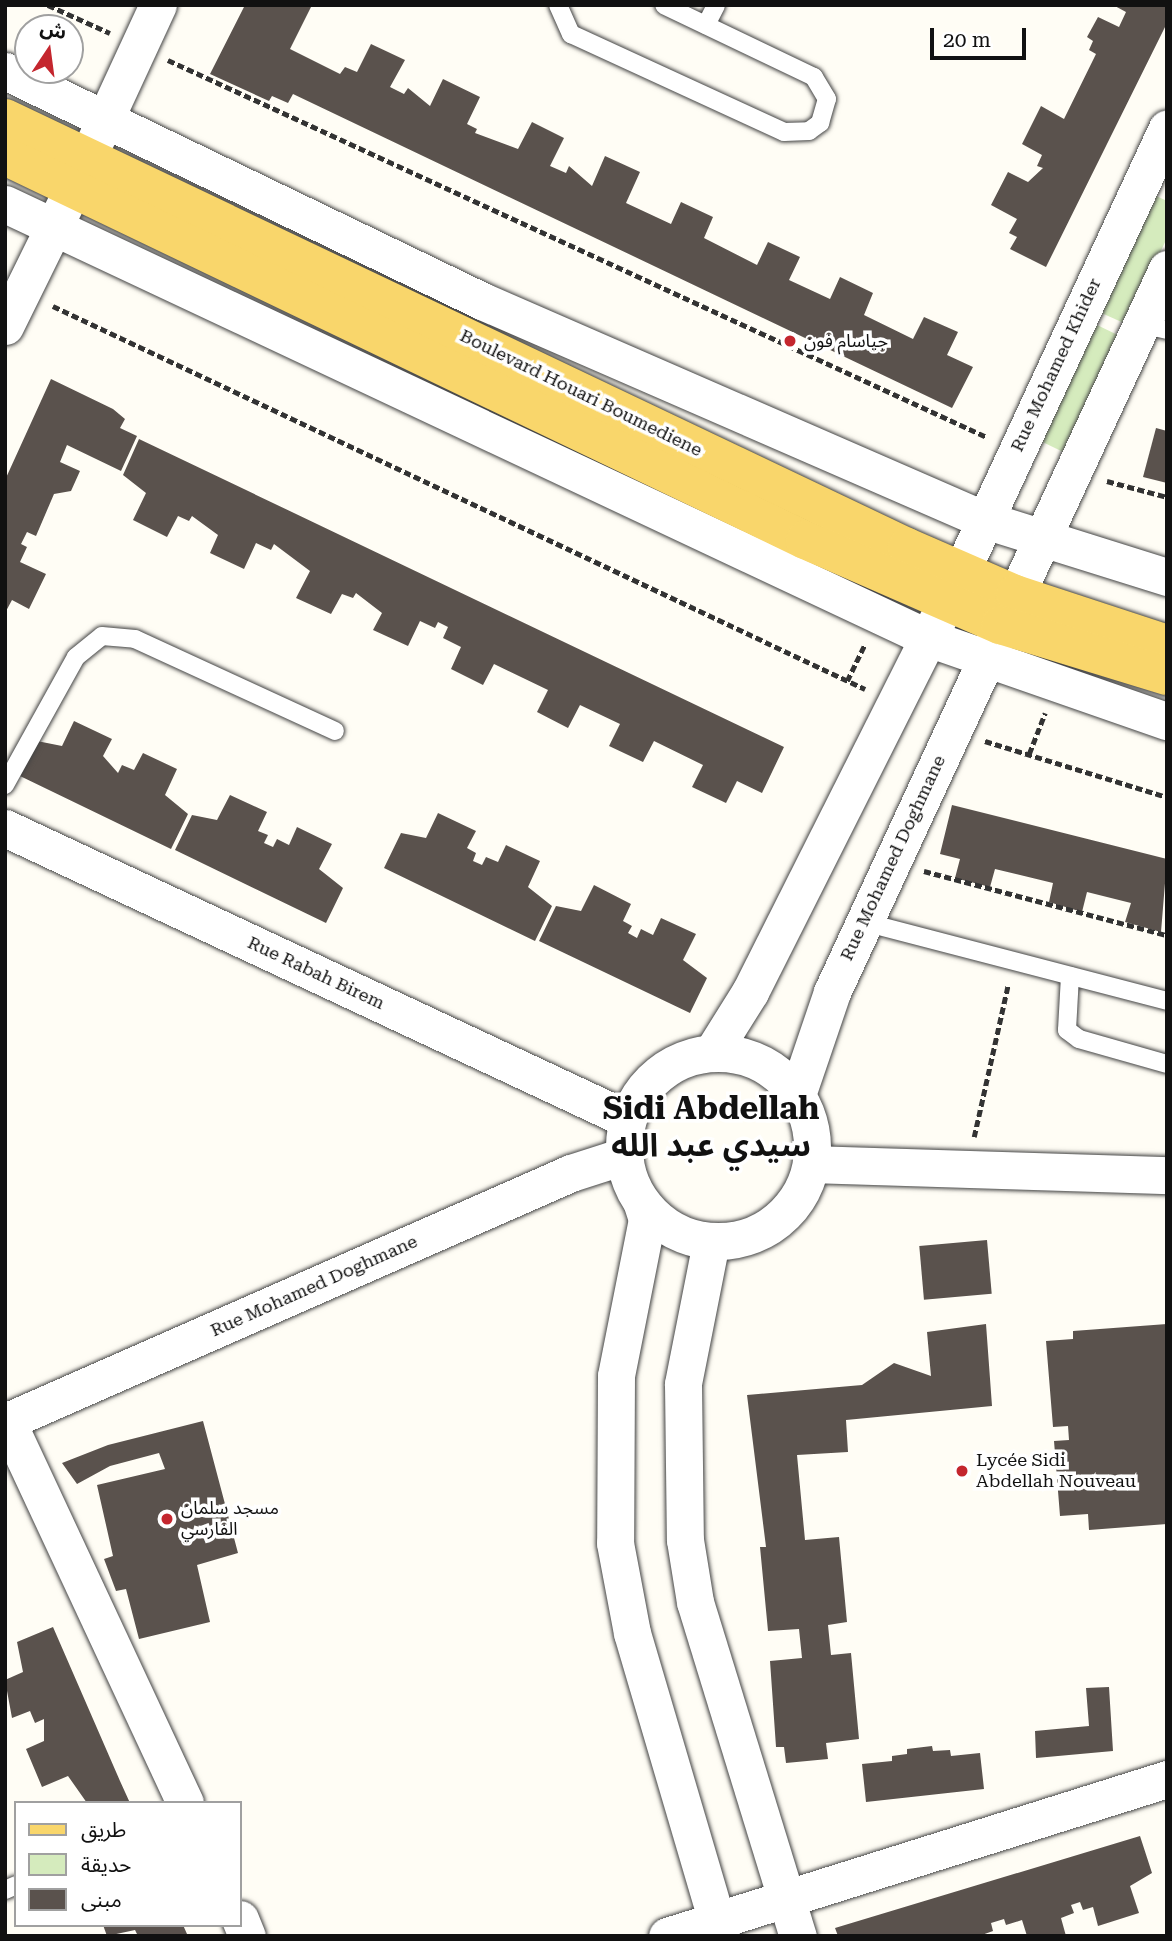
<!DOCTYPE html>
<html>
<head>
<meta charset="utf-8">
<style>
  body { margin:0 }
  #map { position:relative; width:1172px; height:1941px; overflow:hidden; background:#fffdf5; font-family:"Roboto Serif","Noto Sans Arabic",serif }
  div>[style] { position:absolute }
  .green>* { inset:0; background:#d5ebbd; transform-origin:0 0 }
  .building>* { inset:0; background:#5a524d; transform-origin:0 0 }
  .path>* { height:4.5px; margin-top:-2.25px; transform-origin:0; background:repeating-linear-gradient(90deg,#333 0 7px,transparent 0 10.5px) }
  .roads { filter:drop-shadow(0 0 2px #444) drop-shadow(0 0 2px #444) }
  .lane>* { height:18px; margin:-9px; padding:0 9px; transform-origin:9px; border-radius:9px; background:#fff }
  .street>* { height:37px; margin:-18.5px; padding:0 18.5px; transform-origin:18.5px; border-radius:18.5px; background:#fff }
  .street>.ring { margin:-18.5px; padding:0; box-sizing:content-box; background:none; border:37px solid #fff; border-radius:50% }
  .primary>* { height:38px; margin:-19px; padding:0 19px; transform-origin:19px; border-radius:19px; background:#f9d66b }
  .dots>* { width:19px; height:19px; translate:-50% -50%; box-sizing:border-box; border:4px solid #fff; border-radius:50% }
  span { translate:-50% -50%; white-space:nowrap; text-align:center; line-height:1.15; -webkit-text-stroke:7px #fff; paint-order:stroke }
  .poi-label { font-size:18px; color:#111 }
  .left { translate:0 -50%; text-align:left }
  .street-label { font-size:18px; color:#111 }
  .town-label { font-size:32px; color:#111; font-weight:700 }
  .frame { position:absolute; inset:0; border:7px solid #111; pointer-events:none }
  .legend { position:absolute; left:14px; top:1801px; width:228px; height:126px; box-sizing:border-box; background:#fff; border:2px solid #a0a0a0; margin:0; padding:9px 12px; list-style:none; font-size:21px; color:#111 }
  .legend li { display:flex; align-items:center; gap:14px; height:35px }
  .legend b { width:35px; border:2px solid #a0a0a0 }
  .north { position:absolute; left:14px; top:14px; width:70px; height:70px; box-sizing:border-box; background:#fff; border:2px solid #a0a0a0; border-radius:50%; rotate:13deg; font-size:19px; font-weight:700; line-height:28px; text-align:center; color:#111 }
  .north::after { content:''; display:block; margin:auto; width:24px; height:32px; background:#c4262e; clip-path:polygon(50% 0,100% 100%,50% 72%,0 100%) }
  .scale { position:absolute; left:930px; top:28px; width:96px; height:32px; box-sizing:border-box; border:4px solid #111; border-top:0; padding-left:9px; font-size:21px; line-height:24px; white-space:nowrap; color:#111; -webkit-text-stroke:5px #fff; paint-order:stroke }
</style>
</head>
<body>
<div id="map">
  <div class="green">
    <i style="clip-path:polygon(1152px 194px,1167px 201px,1167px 238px,1126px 324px,1097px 311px)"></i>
    <i style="left:1093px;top:323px;width:32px;height:129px;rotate:26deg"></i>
  </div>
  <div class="building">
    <i style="clip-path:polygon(245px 5px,312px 5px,290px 49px,340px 74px,345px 67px,357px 72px,371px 44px,405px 60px,390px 87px,404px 94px,408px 88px,430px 106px,443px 79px,480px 97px,467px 124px,477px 129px,475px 133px,518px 149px,532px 122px,564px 138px,550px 166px,566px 173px,569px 166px,592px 186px,605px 156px,640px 172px,626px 203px,671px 224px,681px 202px,713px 217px,704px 238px,757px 265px,768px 242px,800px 257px,789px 280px,830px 299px,840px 277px,873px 293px,864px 315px,913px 339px,924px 317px,958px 332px,947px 355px,973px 367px,952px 408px,293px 94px,288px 103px,272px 96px,269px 101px,210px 74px)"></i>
    <i style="clip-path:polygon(1113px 5px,1167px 5px,1167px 23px,1046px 267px,1010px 249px,1017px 237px,1009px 233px,1017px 219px,991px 205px,1008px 172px,1028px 182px,1043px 168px,1037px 166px,1042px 155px,1022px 144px,1041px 106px,1064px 119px,1096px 54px,1089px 50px,1093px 41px,1087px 37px,1098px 17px,1119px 27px,1126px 12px)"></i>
    <i style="clip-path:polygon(51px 379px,113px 409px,125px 419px,120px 428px,137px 436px,121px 471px,67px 445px,60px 462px,80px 471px,71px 491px,54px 494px,36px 536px,27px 532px,21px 544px,27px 547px,20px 562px,46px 574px,29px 609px,12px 600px,5px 613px,5px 480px)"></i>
    <i style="clip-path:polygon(1156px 428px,1167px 431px,1167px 483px,1143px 477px)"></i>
    <i style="clip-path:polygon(139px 439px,784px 747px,762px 793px,737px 781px,726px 803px,692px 787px,703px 765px,654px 741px,643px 762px,609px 746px,620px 724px,580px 705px,568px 728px,537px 712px,548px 690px,494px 664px,483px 685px,451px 669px,461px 647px,443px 638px,448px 627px,438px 622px,435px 628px,420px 621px,408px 646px,373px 630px,382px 613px,356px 593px,353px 598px,342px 594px,331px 614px,296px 598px,310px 571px,274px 544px,271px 550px,256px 543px,244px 569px,210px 553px,218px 535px,192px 516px,189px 521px,178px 516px,167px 537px,133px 520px,146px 493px,123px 475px)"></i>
    <i style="clip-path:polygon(74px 721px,112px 739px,103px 756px,118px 773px,122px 765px,134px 770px,143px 753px,177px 769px,165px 795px,188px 814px,171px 849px,20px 776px,37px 741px,62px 746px)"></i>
    <i style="clip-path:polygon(230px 795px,267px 812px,258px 831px,268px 835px,264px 843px,273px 847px,277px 839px,289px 845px,297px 827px,332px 844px,319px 869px,343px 888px,326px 923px,175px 850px,192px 815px,217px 820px)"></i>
    <i style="clip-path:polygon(952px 805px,1167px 859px,1161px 932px,1125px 922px,1131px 903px,1087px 892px,1082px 912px,1049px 902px,1053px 883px,995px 869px,990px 887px,955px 878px,960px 859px,940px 854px)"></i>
    <i style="clip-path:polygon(438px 813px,476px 831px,467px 848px,476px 853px,473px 861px,482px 865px,486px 857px,498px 862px,506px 845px,540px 861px,528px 887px,552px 906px,535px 941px,384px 868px,401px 833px,426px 838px)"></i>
    <i style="clip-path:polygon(594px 885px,631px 904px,623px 921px,632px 926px,628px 933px,637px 938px,641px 929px,653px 935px,661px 918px,696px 934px,683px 960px,707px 978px,690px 1013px,539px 941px,556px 906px,581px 911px)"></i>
    <i style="left:987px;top:1240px;width:54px;height:68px;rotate:85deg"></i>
    <i style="clip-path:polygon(986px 1324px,992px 1406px,846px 1420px,848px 1452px,797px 1455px,805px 1540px,839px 1537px,847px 1622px,828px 1625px,831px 1655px,851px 1653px,859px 1739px,826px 1743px,828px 1759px,786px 1763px,784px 1747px,776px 1747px,770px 1661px,802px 1658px,799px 1629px,768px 1631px,760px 1547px,766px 1547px,747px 1395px,862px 1385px,894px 1363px,931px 1376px,927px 1332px)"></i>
    <i style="clip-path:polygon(1167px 1324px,1167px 1524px,1089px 1530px,1088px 1514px,1060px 1516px,1054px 1441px,1069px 1440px,1068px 1426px,1053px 1427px,1046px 1341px,1073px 1339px,1073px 1331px)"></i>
    <i style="clip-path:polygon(203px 1421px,238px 1553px,197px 1565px,210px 1622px,139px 1639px,126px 1589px,116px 1591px,104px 1559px,113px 1556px,97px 1485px,165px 1469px,159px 1453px,110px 1466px,77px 1484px,62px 1463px,108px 1445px)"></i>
    <i style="clip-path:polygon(53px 1627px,120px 1781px,130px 1803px,87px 1803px,68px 1776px,42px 1787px,26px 1749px,44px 1741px,44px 1719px,35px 1723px,30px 1711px,12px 1718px,5px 1680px,23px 1672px,17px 1642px)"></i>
    <i style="clip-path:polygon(1109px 1687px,1113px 1751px,1036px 1758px,1035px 1731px,1089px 1726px,1086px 1688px)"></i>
    <i style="clip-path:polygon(932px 1746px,933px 1751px,950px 1750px,951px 1756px,980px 1753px,984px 1789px,866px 1802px,862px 1764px,892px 1761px,892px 1756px,907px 1754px,907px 1749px)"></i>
    <i style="clip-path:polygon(1140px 1836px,1152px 1873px,1130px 1886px,1139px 1913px,1098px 1926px,1093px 1907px,1083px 1910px,1080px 1902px,1071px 1905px,1074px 1913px,1061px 1918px,1066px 1936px,1027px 1936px,1022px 1920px,1006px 1925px,1004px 1919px,991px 1923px,993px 1931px,979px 1936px,838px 1936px,835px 1928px)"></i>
    <i style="clip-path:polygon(103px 1925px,183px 1925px,187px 1934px,138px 1936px,135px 1930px,107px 1936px)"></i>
  </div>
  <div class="path">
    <i style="left:48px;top:5px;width:68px;rotate:24.3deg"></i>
    <i style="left:168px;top:60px;width:902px;rotate:24.72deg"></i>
    <i style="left:53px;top:306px;width:898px;rotate:25.25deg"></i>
    <i style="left:1107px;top:481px;width:62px;rotate:14.9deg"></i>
    <i style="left:847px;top:681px;width:41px;rotate:-64.1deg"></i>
    <i style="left:985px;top:741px;width:190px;rotate:17.1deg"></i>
    <i style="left:1029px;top:754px;width:44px;rotate:-68.7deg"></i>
    <i style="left:924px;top:871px;width:251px;rotate:14.8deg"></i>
    <i style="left:974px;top:1137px;width:156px;rotate:-77.4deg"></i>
  </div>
  <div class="roads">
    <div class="lane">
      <i style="left:558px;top:5px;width:32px;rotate:66deg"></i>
      <i style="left:571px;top:34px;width:234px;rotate:24.7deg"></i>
      <i style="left:784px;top:132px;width:25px;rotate:-2deg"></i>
      <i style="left:809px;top:131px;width:14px;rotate:-36deg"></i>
      <i style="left:820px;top:123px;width:25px;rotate:-74deg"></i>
      <i style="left:827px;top:99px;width:26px;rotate:-121deg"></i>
      <i style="left:814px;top:77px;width:166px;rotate:-154.4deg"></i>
      <i style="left:706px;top:25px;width:22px;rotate:-63deg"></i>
      <i style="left:1141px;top:324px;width:27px;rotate:13deg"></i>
      <i style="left:5px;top:785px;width:146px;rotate:-61deg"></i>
      <i style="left:76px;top:657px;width:33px;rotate:-39deg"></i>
      <i style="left:102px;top:636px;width:33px;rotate:5deg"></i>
      <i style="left:135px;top:639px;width:220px;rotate:24.7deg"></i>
      <i style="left:864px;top:922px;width:313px;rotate:14.6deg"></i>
      <i style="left:1070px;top:976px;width:54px;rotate:93.2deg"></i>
      <i style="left:1067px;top:1030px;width:15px;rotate:37deg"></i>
      <i style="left:1079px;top:1039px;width:91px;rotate:15.9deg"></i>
      <i style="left:5px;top:1890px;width:12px;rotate:-24deg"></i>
    </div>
    <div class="street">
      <i style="left:5px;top:71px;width:530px;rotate:25.74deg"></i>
      <i style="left:482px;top:301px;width:549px;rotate:23.53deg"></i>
      <i style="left:985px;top:520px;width:191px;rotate:17.4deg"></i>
      <i style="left:96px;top:139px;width:148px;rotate:-65.2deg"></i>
      <i style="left:5px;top:204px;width:1020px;rotate:25.18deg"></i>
      <i style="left:928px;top:638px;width:253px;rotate:19.2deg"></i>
      <i style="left:5px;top:326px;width:136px;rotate:-63.8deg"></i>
      <i style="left:5px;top:828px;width:687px;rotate:25.07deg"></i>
      <i style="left:713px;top:1051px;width:70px;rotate:-57.9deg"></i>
      <i style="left:750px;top:992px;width:470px;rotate:-63.3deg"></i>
      <i style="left:961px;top:572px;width:489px;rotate:-65.1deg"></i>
      <i class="ring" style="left:624px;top:1053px;width:151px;height:151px"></i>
      <i style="left:797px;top:1095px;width:109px;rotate:-71.2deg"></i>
      <i style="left:832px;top:992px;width:797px;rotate:-65.14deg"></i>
      <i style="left:812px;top:1164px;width:355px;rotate:1.8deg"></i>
      <i style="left:642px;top:1204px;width:16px;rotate:72deg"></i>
      <i style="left:647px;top:1219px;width:160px;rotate:101.2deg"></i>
      <i style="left:616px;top:1376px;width:167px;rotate:90.3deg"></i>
      <i style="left:615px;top:1543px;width:92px;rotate:79.3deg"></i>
      <i style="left:632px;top:1633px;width:316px;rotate:73.6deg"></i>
      <i style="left:711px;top:1242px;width:145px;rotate:101.2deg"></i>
      <i style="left:683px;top:1384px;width:156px;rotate:89.3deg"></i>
      <i style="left:685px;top:1540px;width:63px;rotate:80.8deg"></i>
      <i style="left:695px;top:1602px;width:350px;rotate:72.9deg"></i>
      <i style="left:7px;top:1421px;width:421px;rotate:65deg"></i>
      <i style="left:5px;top:1422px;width:618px;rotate:-23.75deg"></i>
      <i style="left:571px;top:1173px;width:56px;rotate:-17.8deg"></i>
      <i style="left:240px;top:1919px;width:18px;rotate:68deg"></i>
      <i style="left:667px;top:1936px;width:524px;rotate:-17.43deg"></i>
    </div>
    <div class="primary">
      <i style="left:5px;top:118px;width:999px;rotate:25.44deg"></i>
      <i style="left:907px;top:547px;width:118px;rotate:23.5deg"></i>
      <i style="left:1015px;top:594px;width:160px;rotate:18.2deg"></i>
      <i style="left:5px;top:156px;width:887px;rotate:25.64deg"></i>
      <i style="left:805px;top:540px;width:213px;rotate:23.6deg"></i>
      <i style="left:1000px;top:625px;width:175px;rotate:17deg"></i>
    </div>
  </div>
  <div class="dots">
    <i style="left:790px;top:341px;background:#c4262e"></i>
    <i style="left:962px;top:1471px;background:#c4262e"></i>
    <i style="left:167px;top:1519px;background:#c4262e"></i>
  </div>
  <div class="poi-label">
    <span class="left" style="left:804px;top:341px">جياسام فون</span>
    <span class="left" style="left:976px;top:1471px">Lycée Sidi<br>Abdellah Nouveau</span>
    <span class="left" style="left:181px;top:1519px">مسجد سلمان<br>الفارسي</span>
  </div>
  <div class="street-label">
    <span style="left:1056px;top:365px;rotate:-65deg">Rue Mohamed Khider</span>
    <span style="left:581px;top:393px;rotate:26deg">Boulevard Houari Boumediene</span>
    <span style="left:893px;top:858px;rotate:-65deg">Rue Mohamed Doghmane</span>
    <span style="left:316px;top:973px;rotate:25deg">Rue Rabah Birem</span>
    <span style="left:314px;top:1286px;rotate:-24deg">Rue Mohamed Doghmane</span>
  </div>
  <div class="town-label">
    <span style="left:711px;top:1127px">Sidi Abdellah<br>سيدي عبد الله</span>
  </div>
  <div class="frame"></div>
  <ul class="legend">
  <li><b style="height:9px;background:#f9d66b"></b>طريق</li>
  <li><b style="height:19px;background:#d5ebbd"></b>حديقة</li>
  <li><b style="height:19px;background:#5a524d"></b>مبنى</li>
  </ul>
  <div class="north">ش</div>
  <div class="scale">20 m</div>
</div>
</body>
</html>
